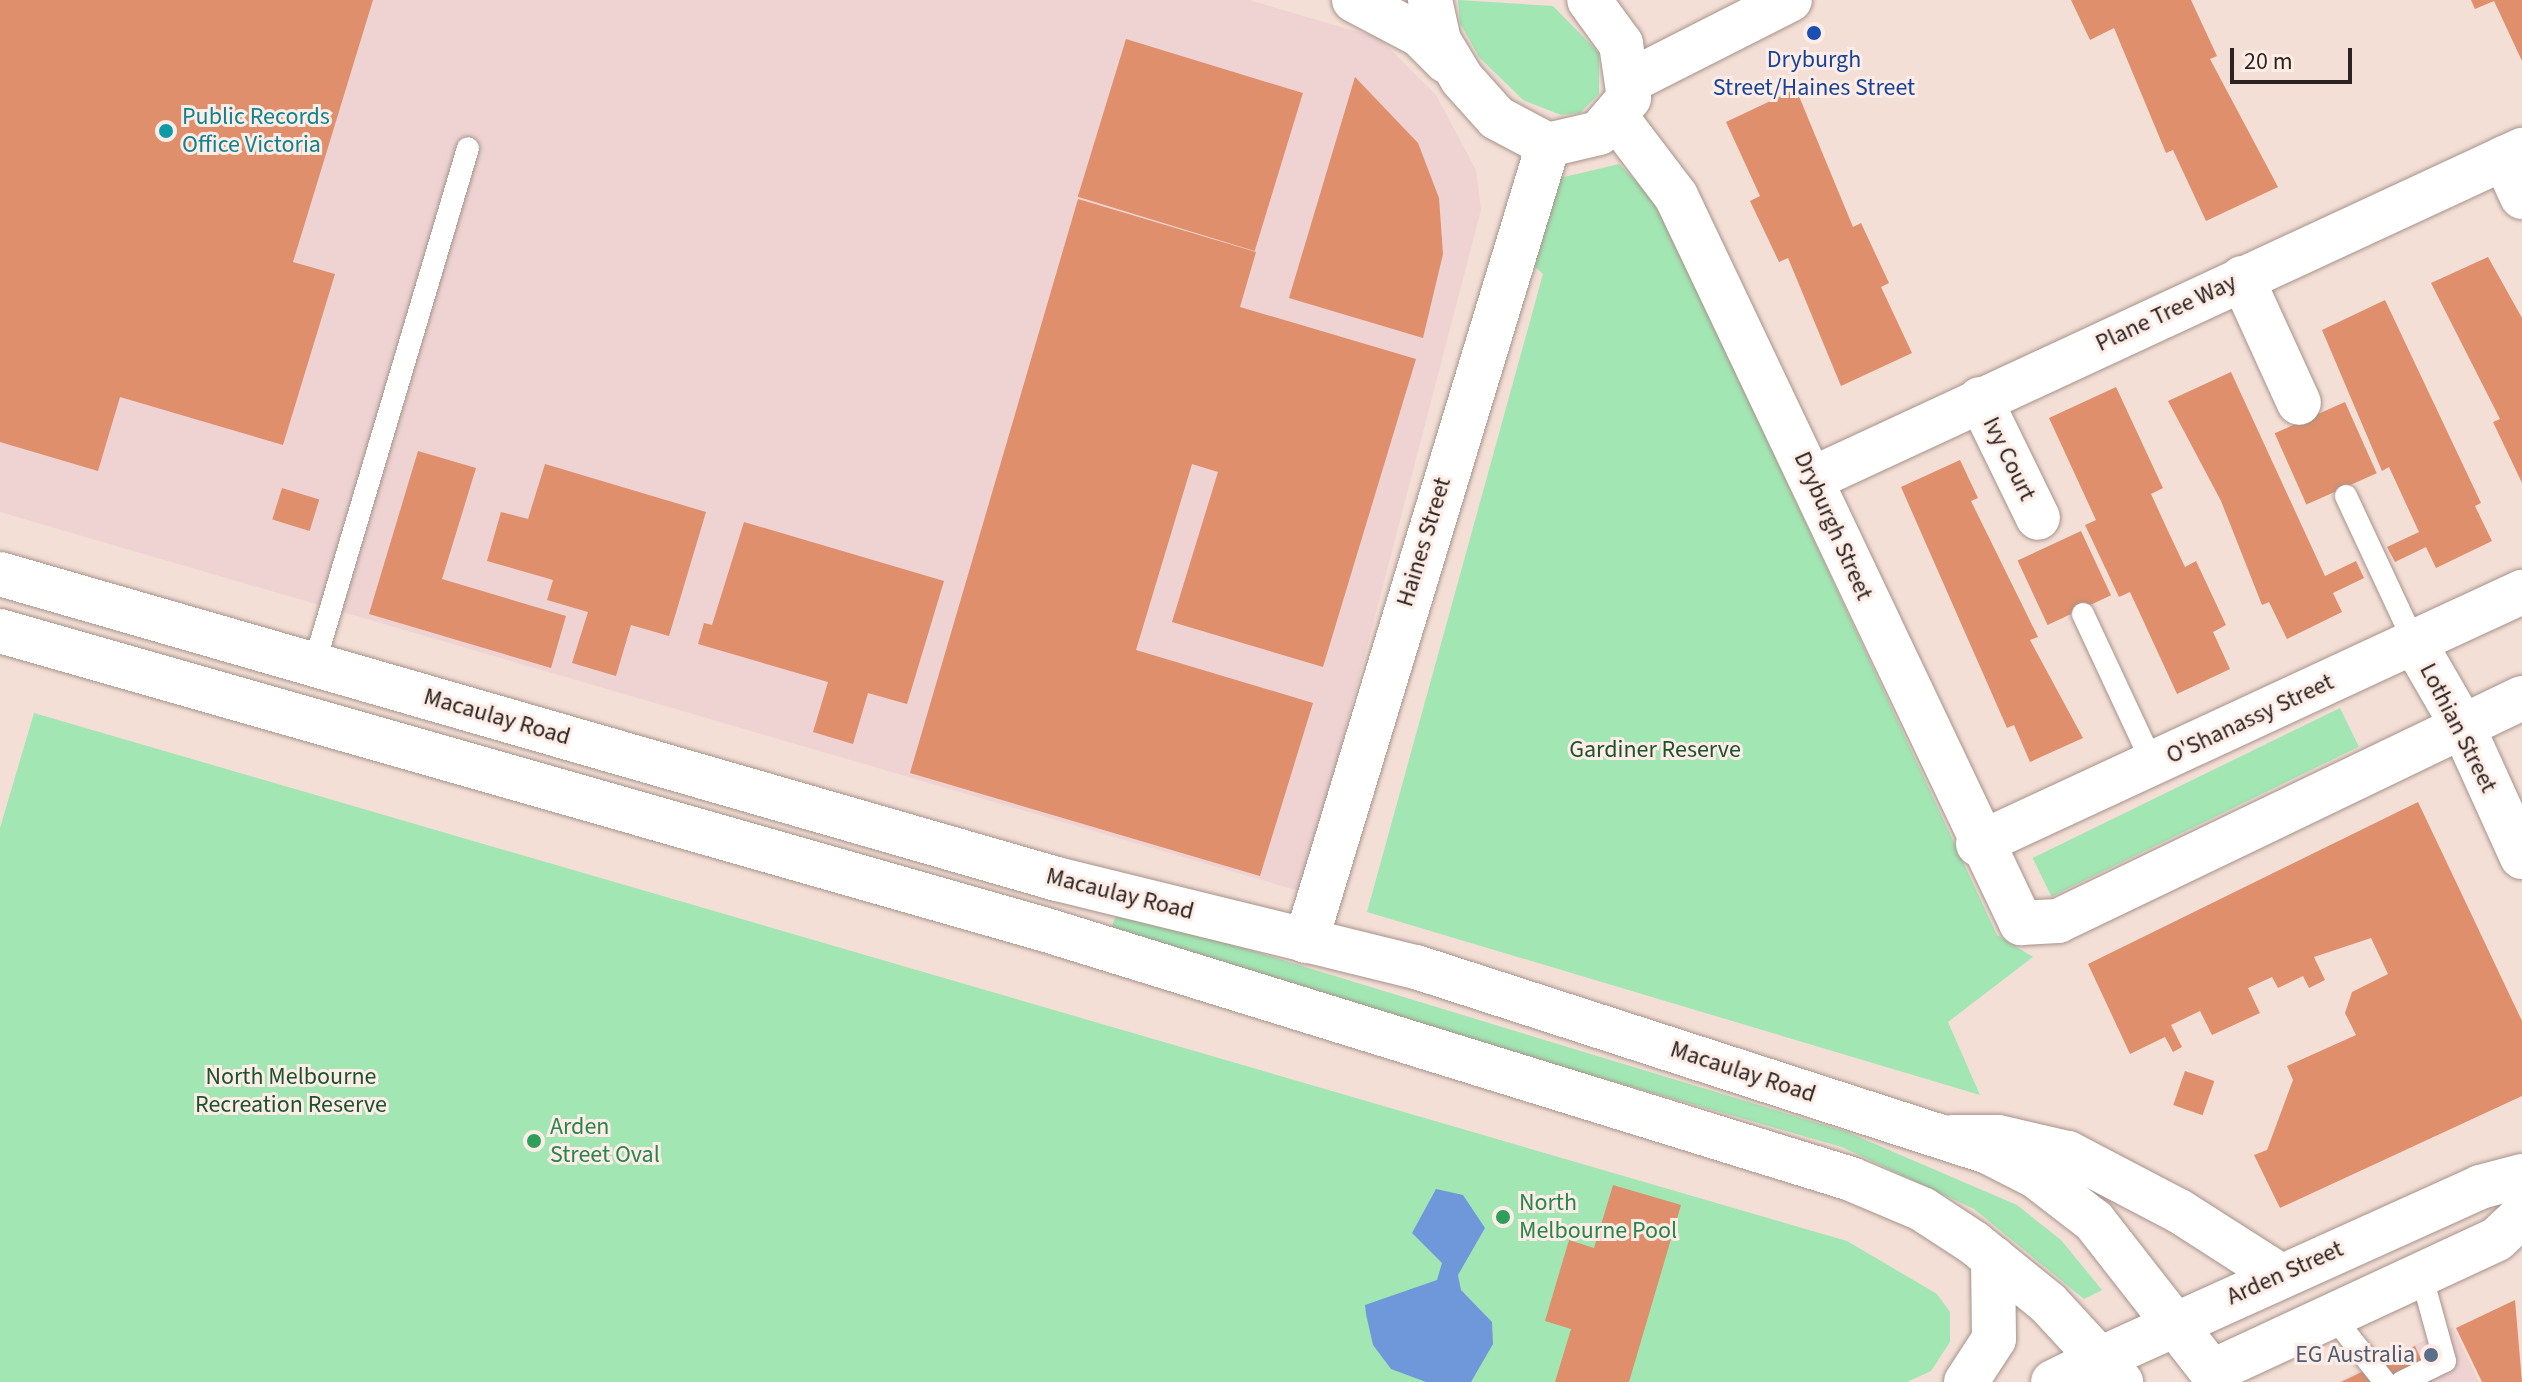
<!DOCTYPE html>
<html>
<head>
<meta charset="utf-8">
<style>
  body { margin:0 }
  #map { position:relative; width:2522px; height:1382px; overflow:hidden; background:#f4dfd6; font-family:"Source Sans 3",sans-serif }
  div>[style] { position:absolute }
  .commercial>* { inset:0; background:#eed3d2 }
  .green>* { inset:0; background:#a2e6b3; transform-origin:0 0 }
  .water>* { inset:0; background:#6f98db }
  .building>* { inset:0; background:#df8f6b; transform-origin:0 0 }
  .roads { filter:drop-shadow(0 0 2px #a6938a) drop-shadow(0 0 2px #a6938a) }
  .service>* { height:22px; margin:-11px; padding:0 11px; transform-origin:11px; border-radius:11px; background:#fff }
  .minor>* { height:44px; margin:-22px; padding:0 22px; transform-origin:22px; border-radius:22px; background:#fff }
  .tertiary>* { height:44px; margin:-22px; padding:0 22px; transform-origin:22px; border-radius:22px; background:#fff }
  .secondary>* { height:44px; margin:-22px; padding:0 22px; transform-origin:22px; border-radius:22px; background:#fff }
  .dots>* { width:22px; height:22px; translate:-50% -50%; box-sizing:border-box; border:4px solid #feede6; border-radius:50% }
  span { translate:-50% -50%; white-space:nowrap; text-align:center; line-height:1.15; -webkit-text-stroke:6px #feede6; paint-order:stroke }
  .transit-label { font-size:24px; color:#164399 }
  .culture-label { font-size:24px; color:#0d838f }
  .left { translate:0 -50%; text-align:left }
  .street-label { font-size:24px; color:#2b2320 }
  .park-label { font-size:24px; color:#1b522e }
  .leisure-label { font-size:24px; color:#27864d }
  .service-label { font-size:24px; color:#4e5e75 }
  .right { translate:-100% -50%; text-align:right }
  .scale { position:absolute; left:2230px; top:48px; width:122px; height:36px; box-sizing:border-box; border:4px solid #2b2320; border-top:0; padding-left:10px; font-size:24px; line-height:28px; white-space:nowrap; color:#2b2320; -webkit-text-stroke:6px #feede6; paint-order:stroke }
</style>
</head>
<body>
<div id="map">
  <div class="commercial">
    <i style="clip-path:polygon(0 0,1249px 0,1379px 38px,1436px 95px,1476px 170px,1481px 210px,1303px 892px,0 512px)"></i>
    <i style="clip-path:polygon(2453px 1327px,2479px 1382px,2337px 1382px)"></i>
  </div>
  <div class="green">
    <i style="clip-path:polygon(1458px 0,1553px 6px,1599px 53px,1599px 94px,1580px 113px,1561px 115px,1523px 100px,1479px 57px,1460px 23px)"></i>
    <i style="clip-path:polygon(1619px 164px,1649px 194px,1680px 252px,1997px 935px,2033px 957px,1948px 1022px,1980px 1095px,1367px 912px,1543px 274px,1533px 265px,1560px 178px)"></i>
    <i style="left:2340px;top:708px;width:43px;height:342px;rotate:64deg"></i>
    <i style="clip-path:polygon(34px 713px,1847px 1241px,1937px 1294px,1950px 1312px,1950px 1342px,1931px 1371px,1907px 1382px,0 1382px,0 828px)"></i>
    <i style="clip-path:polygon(1118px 910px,1847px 1132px,2017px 1205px,2061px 1240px,2102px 1290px,2084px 1299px,1974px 1209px,1842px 1147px,1108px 937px)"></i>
  </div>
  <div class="water">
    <i style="clip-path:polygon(1436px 1189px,1463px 1195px,1485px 1228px,1458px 1275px,1461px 1290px,1492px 1322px,1493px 1344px,1471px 1382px,1426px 1382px,1391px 1369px,1373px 1345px,1366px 1314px,1365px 1305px,1437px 1280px,1442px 1263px,1412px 1233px)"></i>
  </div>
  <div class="building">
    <i style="clip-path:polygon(0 0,373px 0,293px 262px,335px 274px,283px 445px,120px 397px,98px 471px,0 442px)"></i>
    <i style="clip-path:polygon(2071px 0,2191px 0,2217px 56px,2210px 59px,2278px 187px,2206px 221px,2173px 150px,2166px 153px,2114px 28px,2090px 40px)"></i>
    <i style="clip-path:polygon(2471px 0,2522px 0,2522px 61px,2494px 1px,2475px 9px)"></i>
    <i style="left:1126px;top:39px;width:185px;height:165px;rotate:17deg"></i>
    <i style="clip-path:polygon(1355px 77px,1418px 143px,1439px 198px,1443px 254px,1423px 338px,1289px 298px)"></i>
    <i style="clip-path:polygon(1796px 89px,1853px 227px,1861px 223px,1889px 283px,1881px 287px,1912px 353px,1841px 386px,1788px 258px,1779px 262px,1750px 201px,1760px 196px,1726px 122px)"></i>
    <i style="clip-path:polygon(1078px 199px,1256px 252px,1240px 307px,1416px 359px,1323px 667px,1172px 622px,1218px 472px,1192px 464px,1136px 650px,1313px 703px,1260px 876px,910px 773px)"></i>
    <i style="clip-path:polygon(2488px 257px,2522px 318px,2522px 483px,2493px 422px,2500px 419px,2431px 283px)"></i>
    <i style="clip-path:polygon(2385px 300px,2481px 503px,2475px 506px,2492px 541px,2436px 568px,2426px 547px,2395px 562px,2387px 547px,2419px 532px,2389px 467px,2382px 471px,2322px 330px)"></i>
    <i style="clip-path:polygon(2231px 372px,2325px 576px,2356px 561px,2364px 578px,2333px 593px,2342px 612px,2287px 639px,2269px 602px,2262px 605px,2221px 501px,2168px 401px)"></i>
    <i style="clip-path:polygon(2116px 387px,2163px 488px,2151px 494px,2168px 531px,2185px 567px,2196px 561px,2226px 625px,2213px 632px,2230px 669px,2177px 694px,2130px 592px,2119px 597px,2085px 525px,2096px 520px,2049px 418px)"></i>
    <i style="left:2345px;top:402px;width:78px;height:77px;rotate:66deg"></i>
    <i style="clip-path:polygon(418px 451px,476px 468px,442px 579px,566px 616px,551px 668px,369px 614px)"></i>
    <i style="clip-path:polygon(1960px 460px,1978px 498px,1971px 501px,2038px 637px,2030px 640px,2083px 738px,2030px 762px,2014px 725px,2007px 728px,1901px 487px)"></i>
    <i style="clip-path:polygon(545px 464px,706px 512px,669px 636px,631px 625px,616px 676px,572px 663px,588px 612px,547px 600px,553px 580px,487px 561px,501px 512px,528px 519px)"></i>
    <i style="left:282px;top:488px;width:39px;height:33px;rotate:17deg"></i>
    <i style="clip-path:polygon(744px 522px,944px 581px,907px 704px,868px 693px,853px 744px,813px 732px,828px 682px,698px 644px,704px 623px,712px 625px)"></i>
    <i style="left:2081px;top:531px;width:71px;height:70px;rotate:65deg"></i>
    <i style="clip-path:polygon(2418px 802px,2522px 1021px,2522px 1096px,2280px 1208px,2254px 1155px,2267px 1150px,2293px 1080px,2287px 1066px,2356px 1035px,2345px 1013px,2352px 992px,2388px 974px,2371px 938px,2314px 957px,2325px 980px,2309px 988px,2303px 976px,2278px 988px,2272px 977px,2248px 988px,2260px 1013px,2212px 1035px,2200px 1011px,2171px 1025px,2182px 1047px,2173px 1052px,2165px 1037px,2130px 1054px,2088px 964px)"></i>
    <i style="left:2185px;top:1071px;width:31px;height:36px;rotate:19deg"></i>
    <i style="clip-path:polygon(1613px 1185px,1681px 1205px,1629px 1382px,1555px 1382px,1571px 1329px,1545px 1321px,1569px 1240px,1594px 1248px)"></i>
    <i style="clip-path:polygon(2515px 1300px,2522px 1382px,2482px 1382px,2456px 1328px)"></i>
    <i style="clip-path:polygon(2415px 1346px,2432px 1382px,2341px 1382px)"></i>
  </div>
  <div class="roads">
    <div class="service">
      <i style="left:2346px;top:496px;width:161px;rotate:65deg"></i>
      <i style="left:2083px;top:614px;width:166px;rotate:65deg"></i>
      <i style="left:314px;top:665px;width:539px;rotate:-73.41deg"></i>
      <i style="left:2332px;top:1315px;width:85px;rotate:51.7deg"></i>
      <i style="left:2402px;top:1382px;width:48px;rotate:-26deg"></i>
      <i style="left:2445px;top:1361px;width:90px;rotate:-105.4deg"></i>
    </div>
    <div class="minor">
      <i style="left:1354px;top:0;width:75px;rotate:27.9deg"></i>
      <i style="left:1420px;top:35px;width:37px;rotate:45deg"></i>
      <i style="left:1430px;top:0;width:42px;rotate:77.6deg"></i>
      <i style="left:1439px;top:41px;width:44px;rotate:58.8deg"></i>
      <i style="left:1462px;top:79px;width:52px;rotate:48.1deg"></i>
      <i style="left:1497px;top:118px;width:58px;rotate:27.9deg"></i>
      <i style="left:1548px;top:145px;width:52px;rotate:-13.2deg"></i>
      <i style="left:1599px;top:133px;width:46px;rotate:-49.4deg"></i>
      <i style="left:1629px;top:98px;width:55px;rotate:-98.4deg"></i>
      <i style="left:1621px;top:44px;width:54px;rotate:-126deg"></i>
      <i style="left:1632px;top:80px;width:177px;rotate:-26.9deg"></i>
      <i style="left:1616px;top:117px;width:99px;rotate:52.8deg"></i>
      <i style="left:1676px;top:196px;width:805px;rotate:64.61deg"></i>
      <i style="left:2021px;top:923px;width:37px;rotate:-3deg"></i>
      <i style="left:2058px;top:921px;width:515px;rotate:-25.67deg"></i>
      <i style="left:2504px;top:158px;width:43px;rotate:65.2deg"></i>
      <i style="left:2242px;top:278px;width:137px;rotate:65.5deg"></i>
      <i style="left:1980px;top:399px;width:132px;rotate:64deg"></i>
      <i style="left:1812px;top:479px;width:783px;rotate:-24.86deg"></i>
      <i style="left:2414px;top:642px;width:96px;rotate:60deg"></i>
      <i style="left:2462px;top:725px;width:145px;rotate:65.6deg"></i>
      <i style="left:1978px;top:844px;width:600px;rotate:-24.86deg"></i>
      <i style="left:1306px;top:941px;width:832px;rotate:-73.09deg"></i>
    </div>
    <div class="tertiary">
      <i style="left:1952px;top:1137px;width:46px"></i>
      <i style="left:1998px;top:1137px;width:72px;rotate:12.9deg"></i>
      <i style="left:2068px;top:1153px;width:125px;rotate:27.6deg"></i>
      <i style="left:2179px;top:1211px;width:119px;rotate:32.6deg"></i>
      <i style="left:2177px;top:1324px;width:333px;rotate:-24.3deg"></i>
      <i style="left:2480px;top:1187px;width:43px;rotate:-14.7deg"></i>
      <i style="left:2213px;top:1371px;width:313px;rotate:-24.9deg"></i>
      <i style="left:2497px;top:1239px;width:34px;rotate:-43deg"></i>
      <i style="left:1966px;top:1382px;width:51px;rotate:-56.9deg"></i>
      <i style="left:1994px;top:1339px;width:81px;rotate:-90.7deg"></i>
      <i style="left:2053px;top:1382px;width:55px;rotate:-26.1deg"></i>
    </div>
    <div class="secondary">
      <i style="left:0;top:574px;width:1100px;rotate:16.1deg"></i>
      <i style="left:1057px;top:879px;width:370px;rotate:13.8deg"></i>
      <i style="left:1416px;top:967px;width:601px;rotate:17.92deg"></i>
      <i style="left:1988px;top:1152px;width:55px;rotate:27deg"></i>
      <i style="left:2037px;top:1177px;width:72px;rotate:37.7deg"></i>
      <i style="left:2094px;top:1221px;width:204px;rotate:52deg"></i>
      <i style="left:0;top:631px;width:1085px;rotate:15.95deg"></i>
      <i style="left:1043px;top:929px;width:846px;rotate:17.19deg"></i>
      <i style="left:1851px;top:1179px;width:77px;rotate:22.9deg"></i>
      <i style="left:1922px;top:1209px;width:62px;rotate:33.2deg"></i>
      <i style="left:1974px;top:1243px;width:95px;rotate:39deg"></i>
      <i style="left:2048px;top:1303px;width:108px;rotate:47.3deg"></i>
      <i style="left:2102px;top:1358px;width:82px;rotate:-24.4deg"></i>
    </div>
  </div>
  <div class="dots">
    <i style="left:1814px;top:33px;background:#1a4fb4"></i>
    <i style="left:166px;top:131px;background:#0f9aa8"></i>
    <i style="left:534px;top:1141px;background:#2e9e5b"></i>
    <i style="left:1503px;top:1217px;background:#2e9e5b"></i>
    <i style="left:2431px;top:1355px;background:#5c6f8a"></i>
  </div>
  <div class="transit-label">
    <span style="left:1814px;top:74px">Dryburgh<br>Street/Haines Street</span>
  </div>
  <div class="culture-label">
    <span class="left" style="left:182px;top:131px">Public Records<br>Office Victoria</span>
  </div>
  <div class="street-label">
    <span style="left:2166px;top:313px;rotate:-25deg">Plane Tree Way</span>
    <span style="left:2009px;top:459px;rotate:64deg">Ivy Court</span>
    <span style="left:1833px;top:526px;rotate:66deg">Dryburgh Street</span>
    <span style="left:1424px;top:542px;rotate:-73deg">Haines Street</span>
    <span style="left:497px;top:717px;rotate:16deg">Macaulay Road</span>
    <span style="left:2250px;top:719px;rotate:-25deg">O'Shanassy Street</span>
    <span style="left:2458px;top:728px;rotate:63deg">Lothian Street</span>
    <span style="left:1120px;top:894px;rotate:14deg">Macaulay Road</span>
    <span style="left:1743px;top:1072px;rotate:18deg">Macaulay Road</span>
    <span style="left:2285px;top:1273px;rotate:-24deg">Arden Street</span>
  </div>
  <div class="park-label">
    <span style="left:1655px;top:750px">Gardiner Reserve</span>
    <span style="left:291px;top:1091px">North Melbourne<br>Recreation Reserve</span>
  </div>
  <div class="leisure-label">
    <span class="left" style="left:550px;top:1141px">Arden<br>Street Oval</span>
    <span class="left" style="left:1519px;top:1217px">North<br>Melbourne Pool</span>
  </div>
  <div class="service-label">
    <span class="right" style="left:2415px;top:1355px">EG Australia</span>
  </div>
  <div class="scale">20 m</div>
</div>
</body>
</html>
